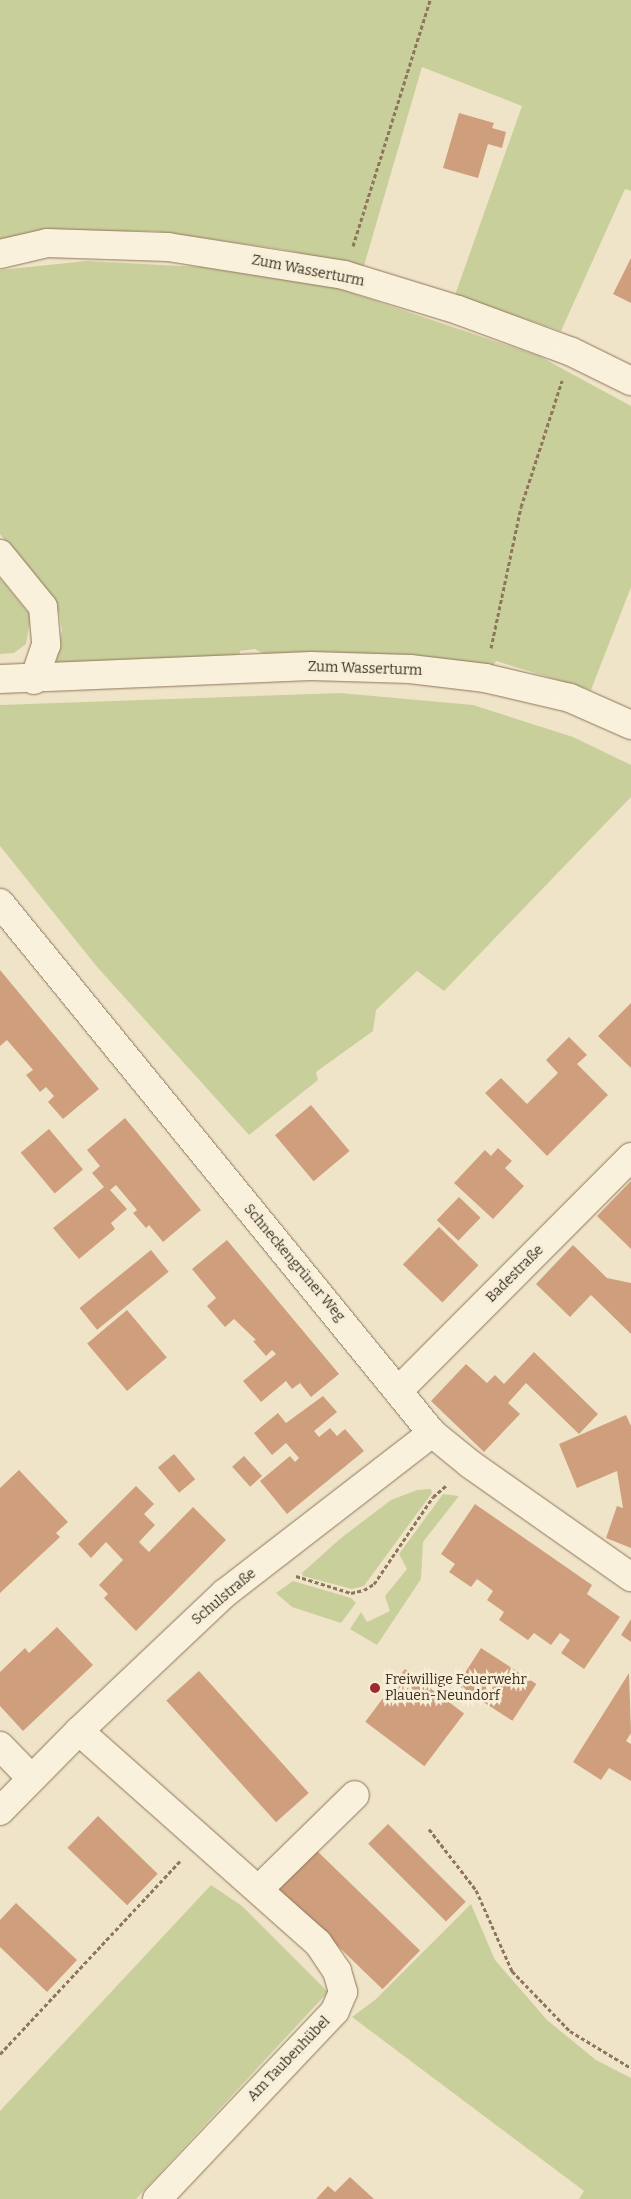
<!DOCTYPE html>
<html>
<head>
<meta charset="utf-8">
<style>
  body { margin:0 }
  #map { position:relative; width:631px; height:2199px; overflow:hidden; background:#f0e4c8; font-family:Bitter,serif }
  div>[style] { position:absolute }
  .green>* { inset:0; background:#c9cf9b }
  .building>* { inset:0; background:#cf9f7d; transform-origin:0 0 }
  .path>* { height:3px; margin-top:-1.5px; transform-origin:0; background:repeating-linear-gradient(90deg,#8d765c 0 4px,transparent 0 6.5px) }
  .roads { filter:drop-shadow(0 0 1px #8d765c) drop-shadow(0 0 1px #8d765c) }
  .minor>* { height:28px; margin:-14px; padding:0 14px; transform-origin:14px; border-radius:14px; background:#faf1dc }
  .dots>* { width:14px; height:14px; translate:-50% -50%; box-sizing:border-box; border:2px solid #f7eed8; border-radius:50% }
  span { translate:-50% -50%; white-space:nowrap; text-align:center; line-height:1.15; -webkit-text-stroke:5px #f7eed8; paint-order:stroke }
  .street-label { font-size:14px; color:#3d2e20 }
  .poi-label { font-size:14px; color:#3d2e20 }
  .left { translate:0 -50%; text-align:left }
</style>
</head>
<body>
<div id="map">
  <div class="green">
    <i style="clip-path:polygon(0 0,631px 0,631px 191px,625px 189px,561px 331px,455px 295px,522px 106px,422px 67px,363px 269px,287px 250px,153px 231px,57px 231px,0 239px)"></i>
    <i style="clip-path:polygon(86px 261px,201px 267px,337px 288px,539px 356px,631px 406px,631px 587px,591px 690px,496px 661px,493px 666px,273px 659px,255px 649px,240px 651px,239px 657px,56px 664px,62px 630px,59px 612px,0 534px,0 270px)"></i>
    <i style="clip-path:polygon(0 578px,31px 616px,26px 644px,14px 653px,0 654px)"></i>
    <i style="clip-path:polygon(340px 693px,473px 705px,573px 737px,631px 765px,631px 797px,444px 991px,417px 971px,376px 1010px,373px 1031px,316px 1072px,318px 1080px,249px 1135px,98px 968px,0 846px,0 705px)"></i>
    <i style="clip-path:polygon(431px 1489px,432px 1493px,364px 1586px,352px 1589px,303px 1576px,302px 1573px,341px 1538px,391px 1500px,417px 1490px)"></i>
    <i style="clip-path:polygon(443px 1494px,459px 1496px,423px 1542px,421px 1579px,377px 1645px,350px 1629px,361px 1612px,367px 1622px,390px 1611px,385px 1596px,407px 1569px,399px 1554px)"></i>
    <i style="clip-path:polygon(293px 1581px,351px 1598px,356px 1603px,341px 1623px,292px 1607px,276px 1593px)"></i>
    <i style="clip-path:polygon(211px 1885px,242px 1906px,328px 1992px,136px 2199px,0 2199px,0 2111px)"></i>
    <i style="clip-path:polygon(471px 1904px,495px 1960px,547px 2020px,596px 2060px,631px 2078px,631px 2199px,579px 2199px,584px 2191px,352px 2017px,375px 2000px)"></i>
  </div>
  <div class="building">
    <i style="clip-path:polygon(459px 113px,494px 123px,492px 128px,506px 132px,502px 148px,488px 144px,478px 178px,443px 168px)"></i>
    <i style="clip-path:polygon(631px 258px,631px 303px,613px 294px)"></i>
    <i style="clip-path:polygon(0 970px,99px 1089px,63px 1119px,48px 1102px,54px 1096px,46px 1087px,40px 1092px,26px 1075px,33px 1070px,7px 1040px,0 1046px)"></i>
    <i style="clip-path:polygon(631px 1003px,631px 1068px,598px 1036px)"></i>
    <i style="clip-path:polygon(569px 1037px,587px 1055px,577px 1064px,608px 1095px,547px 1156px,485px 1093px,501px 1078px,527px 1104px,558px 1073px,546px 1060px)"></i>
    <i style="left:311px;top:1105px;width:60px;height:47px;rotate:50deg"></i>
    <i style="clip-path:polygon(125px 1118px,201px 1210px,163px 1242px,149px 1225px,146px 1228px,133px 1213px,137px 1210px,116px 1185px,110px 1190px,127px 1209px,111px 1223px,115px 1229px,79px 1259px,53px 1228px,104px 1187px,92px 1173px,100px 1166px,87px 1150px)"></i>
    <i style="left:49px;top:1129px;width:53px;height:37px;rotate:50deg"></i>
    <i style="clip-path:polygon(498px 1148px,512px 1161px,505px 1168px,524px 1186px,493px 1219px,454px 1183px,485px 1150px,491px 1156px)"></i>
    <i style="clip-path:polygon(631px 1181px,631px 1249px,597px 1216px)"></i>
    <i style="left:459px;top:1197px;width:30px;height:32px;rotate:44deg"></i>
    <i style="left:439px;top:1227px;width:55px;height:52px;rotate:44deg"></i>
    <i style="clip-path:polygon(227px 1240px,339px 1374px,311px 1397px,300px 1383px,292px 1389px,286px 1381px,261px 1402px,243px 1381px,276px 1354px,272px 1350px,266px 1356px,253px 1341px,256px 1340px,234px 1319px,225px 1327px,207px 1306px,216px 1298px,192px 1269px)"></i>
    <i style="clip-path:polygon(573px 1245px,607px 1278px,631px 1283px,631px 1334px,591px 1295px,570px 1317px,536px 1284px)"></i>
    <i style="left:151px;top:1250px;width:28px;height:92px;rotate:51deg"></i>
    <i style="left:127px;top:1310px;width:62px;height:52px;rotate:50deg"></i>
    <i style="clip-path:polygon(534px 1352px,598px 1414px,579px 1434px,526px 1383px,508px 1403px,520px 1414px,484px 1452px,431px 1401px,466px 1364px,487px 1383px,495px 1375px,504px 1384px)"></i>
    <i style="clip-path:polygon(323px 1396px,337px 1412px,314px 1431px,319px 1437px,330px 1428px,337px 1436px,345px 1429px,364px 1451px,287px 1514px,260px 1481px,290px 1456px,295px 1462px,299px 1458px,286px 1443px,272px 1455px,254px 1433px,278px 1413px,286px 1423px)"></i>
    <i style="clip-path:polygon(626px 1415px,631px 1426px,631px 1548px,606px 1538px,617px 1506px,623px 1508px,617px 1471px,577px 1488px,559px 1444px)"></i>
    <i style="left:174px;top:1454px;width:33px;height:21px;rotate:50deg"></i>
    <i style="left:244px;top:1456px;width:27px;height:16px;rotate:48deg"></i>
    <i style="clip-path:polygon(19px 1470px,68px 1522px,56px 1533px,60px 1537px,0 1593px,0 1488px)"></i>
    <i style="clip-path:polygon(136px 1486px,154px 1504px,144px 1514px,155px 1525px,139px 1542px,149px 1552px,193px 1507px,226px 1540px,136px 1631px,104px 1598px,108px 1594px,99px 1585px,123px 1560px,106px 1542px,91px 1558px,78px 1544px)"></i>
    <i style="clip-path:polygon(475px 1504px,592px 1585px,587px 1594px,620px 1617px,584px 1669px,561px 1653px,570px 1640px,560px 1633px,551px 1645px,534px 1633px,528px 1640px,499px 1620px,504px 1612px,487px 1600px,493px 1591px,477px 1579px,471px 1587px,449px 1572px,455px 1564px,441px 1554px)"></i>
    <i style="clip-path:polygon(631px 1619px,631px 1642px,621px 1635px)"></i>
    <i style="clip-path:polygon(57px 1627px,93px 1665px,23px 1731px,0 1706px,0 1672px,25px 1648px,29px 1653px)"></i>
    <i style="left:481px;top:1648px;width:66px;height:44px;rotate:33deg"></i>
    <i style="left:405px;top:1669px;width:74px;height:66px;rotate:37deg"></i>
    <i style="left:199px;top:1671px;width:164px;height:44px;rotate:48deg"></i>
    <i style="clip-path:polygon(629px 1673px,631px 1733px,626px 1741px,631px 1744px,631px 1781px,609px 1768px,601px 1780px,573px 1762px)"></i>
    <i style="left:98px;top:1816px;width:83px;height:44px;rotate:44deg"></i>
    <i style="left:388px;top:1824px;width:110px;height:28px;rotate:45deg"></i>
    <i style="left:315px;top:1849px;width:146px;height:54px;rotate:44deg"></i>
    <i style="clip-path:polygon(16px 1903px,77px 1960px,47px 1992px,0 1947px,0 1920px)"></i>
    <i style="clip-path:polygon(350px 2177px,374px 2199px,316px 2199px,328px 2186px,335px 2192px)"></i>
  </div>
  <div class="path">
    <i style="left:353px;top:246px;width:258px;rotate:-72.6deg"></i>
    <i style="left:491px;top:648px;width:144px;rotate:-78deg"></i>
    <i style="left:521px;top:507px;width:133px;rotate:-72deg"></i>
    <i style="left:296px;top:1576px;width:58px;rotate:17.2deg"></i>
    <i style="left:351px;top:1593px;width:13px;rotate:-13deg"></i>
    <i style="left:364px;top:1590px;width:12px;rotate:-31deg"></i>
    <i style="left:374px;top:1584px;width:105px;rotate:-55.9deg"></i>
    <i style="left:433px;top:1497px;width:18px;rotate:-41deg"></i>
    <i style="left:429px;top:1829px;width:77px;rotate:52.4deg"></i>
    <i style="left:476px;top:1890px;width:89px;rotate:66deg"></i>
    <i style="left:512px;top:1971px;width:83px;rotate:46deg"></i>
    <i style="left:570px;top:2031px;width:71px;rotate:31.2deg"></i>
    <i style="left:0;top:2054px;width:264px;rotate:-47deg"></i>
  </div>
  <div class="roads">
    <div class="minor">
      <i style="left:0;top:254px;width:48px;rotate:-13.2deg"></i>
      <i style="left:47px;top:243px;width:121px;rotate:1.9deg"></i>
      <i style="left:168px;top:247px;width:178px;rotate:9deg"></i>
      <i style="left:344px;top:275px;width:119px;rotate:17.1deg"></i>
      <i style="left:458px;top:310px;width:121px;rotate:20.2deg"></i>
      <i style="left:572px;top:352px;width:66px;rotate:26.2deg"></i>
      <i style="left:0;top:554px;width:68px;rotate:50.9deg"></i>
      <i style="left:43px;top:607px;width:38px;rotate:85deg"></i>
      <i style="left:46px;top:645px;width:37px;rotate:109deg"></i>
      <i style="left:0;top:679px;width:311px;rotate:-2.4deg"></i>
      <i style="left:311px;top:666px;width:99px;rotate:1.7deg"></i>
      <i style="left:410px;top:669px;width:76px;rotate:6.8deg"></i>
      <i style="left:485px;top:678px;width:87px;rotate:13.2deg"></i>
      <i style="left:570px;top:698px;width:67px;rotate:23.9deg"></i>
      <i style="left:0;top:903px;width:684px;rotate:50.82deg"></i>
      <i style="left:432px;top:1433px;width:49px;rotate:39.2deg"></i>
      <i style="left:470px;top:1464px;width:197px;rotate:35.1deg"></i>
      <i style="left:399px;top:1390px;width:329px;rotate:-45.1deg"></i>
      <i style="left:79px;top:1731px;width:319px;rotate:41.6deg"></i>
      <i style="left:318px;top:1943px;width:34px;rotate:56deg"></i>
      <i style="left:337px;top:1971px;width:22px;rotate:74deg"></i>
      <i style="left:343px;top:1992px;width:21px;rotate:113deg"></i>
      <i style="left:335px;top:2011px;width:259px;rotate:133.4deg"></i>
      <i style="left:0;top:1746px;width:45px;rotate:45.9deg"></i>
      <i style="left:0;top:1811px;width:112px;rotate:-45.4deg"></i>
      <i style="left:79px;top:1731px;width:201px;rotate:-43.4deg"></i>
      <i style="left:225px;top:1593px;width:262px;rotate:-37.7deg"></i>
      <i style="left:259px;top:1889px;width:134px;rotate:-44.4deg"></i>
    </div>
  </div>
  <div class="dots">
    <i style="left:375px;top:1688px;background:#9e2a2b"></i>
  </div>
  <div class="street-label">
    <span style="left:308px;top:271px;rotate:11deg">Zum Wasserturm</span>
    <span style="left:365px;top:669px;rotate:2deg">Zum Wasserturm</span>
    <span style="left:294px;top:1263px;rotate:50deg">Schneckengrüner Weg</span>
    <span style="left:515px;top:1274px;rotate:-45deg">Badestraße</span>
    <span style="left:224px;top:1597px;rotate:-40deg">Schulstraße</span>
    <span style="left:289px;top:2059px;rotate:-46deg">Am Taubenhübel</span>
  </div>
  <div class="poi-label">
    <span class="left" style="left:385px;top:1688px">Freiwillige Feuerwehr<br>Plauen-Neundorf</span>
  </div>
</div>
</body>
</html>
